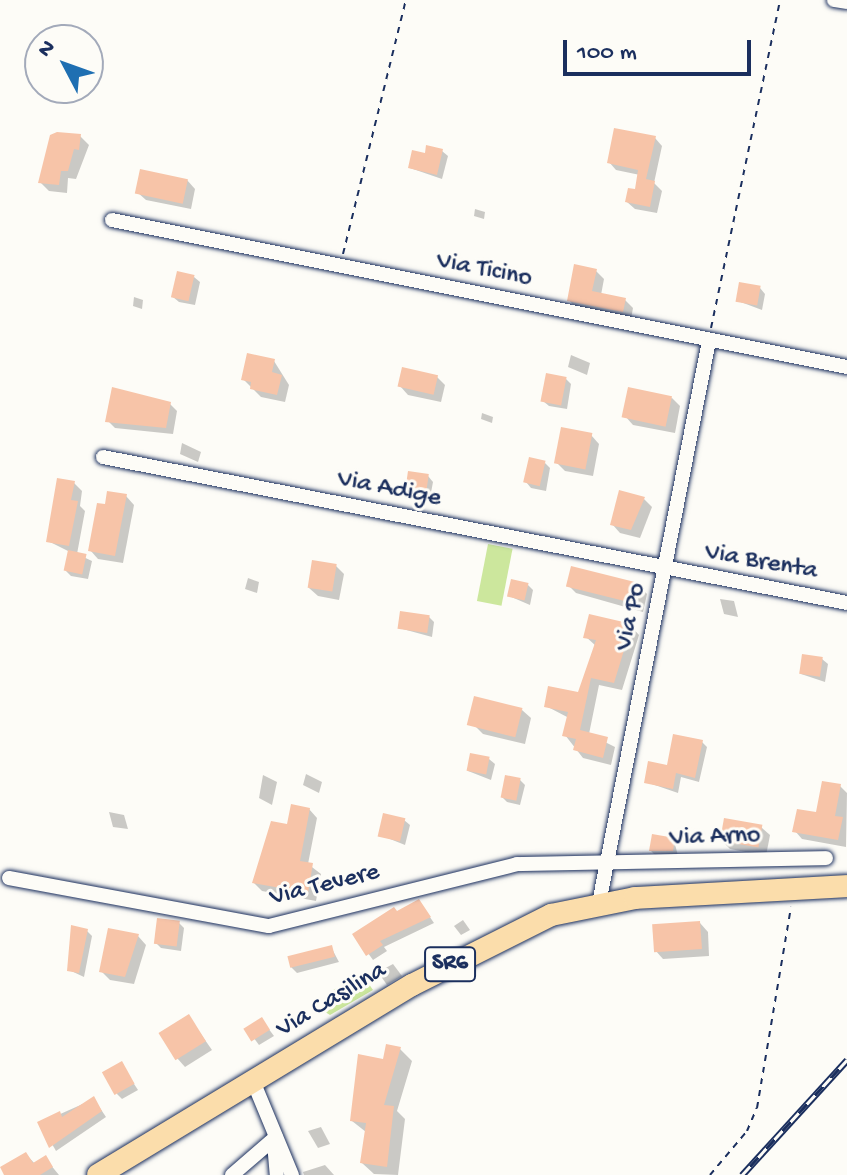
<!DOCTYPE html>
<html>
<head>
<meta charset="utf-8">
<style>
  body { margin:0 }
  #map { position:relative; width:847px; height:1175px; overflow:hidden; background:#fdfcf7; font-family:"Gochi Hand",sans-serif }
  div>[style] { position:absolute }
  .green>* { inset:0; background:#cce79d; transform-origin:0 0 }
  .shadow>* { inset:0; background:#0003 }
  .building>* { inset:0; background:#f7c4a8; transform-origin:0 0 }
  .path>* { height:2px; margin-top:-1px; transform-origin:0; background:repeating-linear-gradient(90deg,#1b2f5e 0 6px,transparent 0 12px) }
  .roads { filter:drop-shadow(0 0 2px #1b2f5e) drop-shadow(0 0 2px #1b2f5e) }
  .street>* { height:14px; margin:-7px; padding:0 7px; transform-origin:7px; border-radius:7px; background:#fdfcf7 }
  .primary>* { height:22px; margin:-11px; padding:0 11px; transform-origin:11px; border-radius:11px; background:#fbddab }
  .rail>* { height:7px; margin-top:-3.5px; transform-origin:0; background:repeating-linear-gradient(90deg,#fdfcf7 0 12px,#1b2f5e 0 24px); box-sizing:border-box; border-block:2px solid #1b2f5e }
  span { translate:-50% -50%; white-space:nowrap; text-align:center; line-height:1.15; -webkit-text-stroke:6px #fdfcf7; paint-order:stroke }
  .shield-label span { padding:2px 6px; background:#fdfcf7; border:2px solid; border-radius:6px; -webkit-text-stroke-width:0 }
  .shield-label { font-size:24px; color:#1b2f5e; font-weight:700 }
  .street-label { font-size:26px; color:#1b2f5e }
  .north { position:absolute; left:24px; top:24px; width:80px; height:80px; box-sizing:border-box; background:#fdfcf7; border:2px solid #a3aaba; border-radius:50%; rotate:311deg; font-size:22px; font-weight:700; line-height:32px; text-align:center; color:#1b2f5e }
  .north::after { content:''; display:block; margin:auto; width:28px; height:36px; background:#1f6fb2; clip-path:polygon(50% 0,100% 100%,50% 72%,0 100%) }
  .scale { position:absolute; left:563px; top:40px; width:188px; height:36px; box-sizing:border-box; border:4px solid #1b2f5e; border-top:0; padding-left:10px; font-size:24px; line-height:28px; white-space:nowrap; color:#1b2f5e; -webkit-text-stroke:6px #fdfcf7; paint-order:stroke }
</style>
</head>
<body>
<div id="map">
  <div class="green">
    <i style="left:488px;top:544px;width:25px;height:58px;rotate:11deg"></i>
    <i style="clip-path:polygon(353px 977px,364px 977px,373px 990px,330px 1015px,322px 1010px,329px 993px)"></i>
  </div>
  <div class="shadow">
    <i style="clip-path:polygon(80px 136px,89px 145px,76px 179px,68px 178px,67px 193px,49px 191px,40px 182px)"></i>
    <i style="clip-path:polygon(655px 138px,662px 146px,654px 183px,662px 191px,657px 213px,635px 209px,627px 202px,636px 192px,640px 175px,616px 170px,609px 162px)"></i>
    <i style="clip-path:polygon(442px 151px,448px 156px,442px 179px,410px 168px)"></i>
    <i style="clip-path:polygon(187px 180px,195px 189px,191px 209px,146px 200px,137px 192px)"></i>
    <i style="clip-path:polygon(475px 209px,485px 212px,484px 219px,474px 216px)"></i>
    <i style="clip-path:polygon(596px 271px,604px 279px,601px 295px,625px 300px,633px 308px,631px 319px,577px 309px,569px 300px)"></i>
    <i style="clip-path:polygon(194px 277px,200px 282px,195px 305px,179px 302px,173px 297px)"></i>
    <i style="clip-path:polygon(760px 288px,765px 294px,762px 310px,738px 301px)"></i>
    <i style="clip-path:polygon(134px 297px,143px 300px,142px 309px,133px 306px)"></i>
    <i style="clip-path:polygon(571px 355px,590px 363px,587px 375px,568px 367px)"></i>
    <i style="clip-path:polygon(274px 361px,289px 385px,285px 402px,261px 397px,243px 379px)"></i>
    <i style="clip-path:polygon(437px 377px,445px 385px,441px 402px,408px 395px,400px 386px)"></i>
    <i style="clip-path:polygon(566px 379px,571px 384px,567px 409px,549px 406px,543px 401px)"></i>
    <i style="clip-path:polygon(672px 398px,680px 406px,675px 433px,633px 425px,625px 416px)"></i>
    <i style="clip-path:polygon(170px 404px,177px 411px,173px 434px,115px 428px,108px 421px)"></i>
    <i style="clip-path:polygon(482px 413px,493px 417px,492px 423px,481px 419px)"></i>
    <i style="clip-path:polygon(591px 435px,599px 444px,593px 476px,565px 471px,556px 462px)"></i>
    <i style="clip-path:polygon(182px 443px,201px 452px,198px 462px,180px 454px)"></i>
    <i style="clip-path:polygon(545px 463px,550px 468px,546px 491px,531px 488px,526px 482px)"></i>
    <i style="clip-path:polygon(428px 476px,433px 482px,430px 498px,407px 490px)"></i>
    <i style="clip-path:polygon(74px 483px,82px 491px,80px 506px,85px 511px,77px 554px,92px 561px,88px 579px,71px 576px,66px 571px,70px 552px,48px 541px)"></i>
    <i style="clip-path:polygon(126px 496px,134px 505px,123px 563px,98px 559px,90px 550px,106px 507px)"></i>
    <i style="clip-path:polygon(644px 499px,652px 507px,640px 538px,620px 533px,612px 524px)"></i>
    <i style="clip-path:polygon(336px 566px,344px 574px,339px 600px,318px 596px,309px 588px)"></i>
    <i style="clip-path:polygon(248px 578px,259px 582px,257px 593px,245px 589px)"></i>
    <i style="clip-path:polygon(528px 585px,533px 590px,530px 605px,509px 596px)"></i>
    <i style="clip-path:polygon(568px 585px,640px 586px,647px 594px,643px 612px,576px 593px)"></i>
    <i style="clip-path:polygon(720px 599px,734px 601px,738px 617px,724px 614px)"></i>
    <i style="clip-path:polygon(429px 617px,434px 622px,432px 637px,399px 628px)"></i>
    <i style="clip-path:polygon(631px 626px,639px 635px,622px 690px,599px 685px,589px 734px,615px 747px,611px 765px,583px 758px,565px 735px,569px 718px,546px 706px,579px 694px,596px 646px,586px 637px)"></i>
    <i style="clip-path:polygon(822px 659px,828px 664px,825px 682px,801px 674px)"></i>
    <i style="clip-path:polygon(522px 710px,531px 718px,525px 744px,483px 734px,474px 725px)"></i>
    <i style="clip-path:polygon(702px 742px,707px 747px,699px 782px,681px 777px,678px 793px,646px 782px)"></i>
    <i style="clip-path:polygon(489px 759px,495px 764px,491px 780px,468px 771px)"></i>
    <i style="clip-path:polygon(306px 774px,322px 782px,319px 793px,303px 785px)"></i>
    <i style="clip-path:polygon(263px 775px,277px 782px,272px 805px,259px 798px)"></i>
    <i style="clip-path:polygon(520px 780px,525px 785px,520px 805px,507px 802px,502px 797px)"></i>
    <i style="clip-path:polygon(840px 786px,847px 793px,846px 847px,802px 839px,795px 831px,818px 815px)"></i>
    <i style="clip-path:polygon(309px 809px,317px 818px,308px 864px,321px 874px,316px 901px,262px 891px,254px 883px,289px 826px)"></i>
    <i style="clip-path:polygon(109px 812px,124px 815px,128px 829px,113px 827px)"></i>
    <i style="clip-path:polygon(404px 820px,410px 825px,405px 845px,380px 835px)"></i>
    <i style="clip-path:polygon(761px 827px,770px 835px,766px 856px,730px 849px,722px 841px)"></i>
    <i style="clip-path:polygon(674px 840px,678px 856px,656px 856px,651px 851px)"></i>
    <i style="clip-path:polygon(419px 901px,434px 923px,384px 947px,387px 951px,373px 960px,355px 935px)"></i>
    <i style="clip-path:polygon(463px 920px,470px 930px,461px 935px,454px 926px)"></i>
    <i style="clip-path:polygon(179px 923px,184px 928px,181px 951px,161px 948px,156px 943px)"></i>
    <i style="clip-path:polygon(700px 923px,708px 932px,709px 956px,663px 959px,655px 950px)"></i>
    <i style="clip-path:polygon(87px 931px,92px 936px,84px 977px,69px 970px)"></i>
    <i style="clip-path:polygon(138px 936px,146px 945px,134px 984px,110px 980px,101px 971px)"></i>
    <i style="clip-path:polygon(331px 947px,339px 962px,297px 973px,291px 967px)"></i>
    <i style="clip-path:polygon(393px 964px,402px 976px,387px 985px,378px 972px)"></i>
    <i style="clip-path:polygon(189px 1017px,212px 1050px,185px 1067px,177px 1058px)"></i>
    <i style="clip-path:polygon(262px 1020px,274px 1036px,259px 1045px,247px 1029px)"></i>
    <i style="clip-path:polygon(400px 1049px,412px 1061px,397px 1111px,405px 1119px,398px 1175px,374px 1174px,362px 1163px,366px 1132px,352px 1121px,385px 1062px)"></i>
    <i style="clip-path:polygon(121px 1064px,138px 1090px,122px 1099px,117px 1094px)"></i>
    <i style="clip-path:polygon(94px 1099px,106px 1117px,56px 1151px,40px 1123px)"></i>
    <i style="clip-path:polygon(321px 1127px,330px 1144px,318px 1148px,308px 1131px)"></i>
    <i style="clip-path:polygon(26px 1154px,35px 1164px,45px 1158px,59px 1175px,6px 1175px)"></i>
    <i style="clip-path:polygon(325px 1165px,334px 1175px,304px 1175px,303px 1172px)"></i>
  </div>
  <div class="building">
    <i style="clip-path:polygon(614px 128px,656px 136px,646px 179px,655px 181px,650px 207px,625px 202px,628px 188px,635px 189px,638px 170px,607px 163px)"></i>
    <i style="clip-path:polygon(57px 132px,81px 134px,79px 150px,74px 149px,68px 171px,61px 171px,59px 185px,38px 183px,50px 135px)"></i>
    <i style="clip-path:polygon(426px 145px,443px 149px,437px 175px,408px 168px,412px 150px,425px 153px)"></i>
    <i style="left:140px;top:169px;width:49px;height:25px;rotate:12deg"></i>
    <i style="clip-path:polygon(574px 264px,597px 269px,592px 291px,626px 298px,623px 312px,567px 301px)"></i>
    <i style="left:177px;top:271px;width:18px;height:27px;rotate:13deg"></i>
    <i style="left:739px;top:282px;width:22px;height:20px;rotate:10deg"></i>
    <i style="clip-path:polygon(247px 353px,275px 359px,272px 372px,282px 375px,277px 395px,250px 389px,251px 382px,241px 380px)"></i>
    <i style="left:402px;top:367px;width:37px;height:20px;rotate:13deg"></i>
    <i style="left:546px;top:373px;width:21px;height:29px;rotate:11deg"></i>
    <i style="clip-path:polygon(112px 387px,171px 402px,166px 428px,105px 422px)"></i>
    <i style="left:628px;top:387px;width:45px;height:31px;rotate:12deg"></i>
    <i style="left:561px;top:427px;width:32px;height:37px;rotate:11deg"></i>
    <i style="left:529px;top:457px;width:17px;height:26px;rotate:13deg"></i>
    <i style="left:408px;top:471px;width:21px;height:19px;rotate:8deg"></i>
    <i style="clip-path:polygon(57px 478px,75px 481px,71px 500px,78px 501px,69px 546px,46px 542px)"></i>
    <i style="clip-path:polygon(619px 490px,645px 497px,631px 530px,610px 525px)"></i>
    <i style="clip-path:polygon(107px 491px,127px 494px,115px 556px,88px 551px,97px 503px,105px 504px)"></i>
    <i style="left:68px;top:550px;width:19px;height:21px;rotate:12deg"></i>
    <i style="left:312px;top:560px;width:25px;height:28px;rotate:9deg"></i>
    <i style="left:571px;top:566px;width:72px;height:21px;rotate:14deg"></i>
    <i style="left:511px;top:579px;width:18px;height:18px;rotate:13deg"></i>
    <i style="left:400px;top:611px;width:30px;height:18px;rotate:8deg"></i>
    <i style="clip-path:polygon(589px 614px,632px 624px,614px 683px,591px 678px,580px 730px,608px 737px,603px 758px,573px 750px,576px 739px,562px 736px,568px 712px,544px 707px,548px 686px,578px 692px,596px 640px,583px 638px)"></i>
    <i style="left:802px;top:654px;width:21px;height:20px;rotate:8deg"></i>
    <i style="left:474px;top:696px;width:50px;height:30px;rotate:14deg"></i>
    <i style="clip-path:polygon(673px 734px,703px 740px,695px 778px,676px 773px,673px 789px,644px 783px,648px 761px,667px 765px)"></i>
    <i style="left:470px;top:753px;width:20px;height:18px;rotate:11deg"></i>
    <i style="left:505px;top:775px;width:16px;height:23px;rotate:11deg"></i>
    <i style="clip-path:polygon(822px 781px,841px 784px,835px 816px,843px 817px,838px 840px,792px 832px,797px 809px,816px 812px)"></i>
    <i style="clip-path:polygon(291px 804px,310px 808px,300px 861px,313px 863px,308px 893px,252px 883px,271px 821px,287px 824px)"></i>
    <i style="left:383px;top:813px;width:23px;height:24px;rotate:13deg"></i>
    <i style="left:724px;top:818px;width:39px;height:23px;rotate:10deg"></i>
    <i style="clip-path:polygon(652px 834px,675px 838px,673px 851px,649px 851px)"></i>
    <i style="clip-path:polygon(419px 899px,431px 917px,380px 941px,383px 945px,366px 956px,352px 934px,394px 907px,397px 911px)"></i>
    <i style="left:157px;top:918px;width:23px;height:26px;rotate:7deg"></i>
    <i style="left:700px;top:921px;width:28px;height:48px;rotate:86deg"></i>
    <i style="clip-path:polygon(71px 925px,88px 929px,79px 973px,67px 971px)"></i>
    <i style="clip-path:polygon(108px 928px,139px 934px,125px 977px,99px 972px)"></i>
    <i style="left:332px;top:945px;width:12px;height:46px;rotate:76deg"></i>
    <i style="left:189px;top:1014px;width:32px;height:36px;rotate:58deg"></i>
    <i style="left:262px;top:1017px;width:15px;height:22px;rotate:58deg"></i>
    <i style="clip-path:polygon(386px 1044px,401px 1047px,384px 1105px,394px 1106px,387px 1167px,360px 1163px,366px 1123px,350px 1121px,358px 1054px,383px 1059px)"></i>
    <i style="left:122px;top:1061px;width:26px;height:23px;rotate:61deg"></i>
    <i style="clip-path:polygon(94px 1096px,102px 1111px,49px 1148px,37px 1122px,60px 1111px,62px 1117px)"></i>
    <i style="clip-path:polygon(26px 1152px,33px 1163px,46px 1155px,53px 1167px,40px 1175px,4px 1175px,0 1167px)"></i>
  </div>
  <div class="path">
    <i style="left:343px;top:254px;width:262px;rotate:-76.1deg"></i>
    <i style="left:711px;top:328px;width:335px;rotate:-78.1deg"></i>
    <i style="left:710px;top:1175px;width:57px;rotate:-49.9deg"></i>
    <i style="left:747px;top:1131px;width:25px;rotate:-67deg"></i>
    <i style="left:757px;top:1108px;width:204px;rotate:-80.4deg"></i>
  </div>
  <div class="roads">
    <div class="street">
      <i style="left:834px;top:0;width:13px;rotate:9deg"></i>
      <i style="left:112px;top:220px;width:750px;rotate:11.31deg"></i>
      <i style="left:103px;top:457px;width:758px;rotate:11.1deg"></i>
      <i style="left:9px;top:878px;width:264px;rotate:10.5deg"></i>
      <i style="left:269px;top:926px;width:256px;rotate:-14deg"></i>
      <i style="left:517px;top:864px;width:309px;rotate:-1.1deg"></i>
      <i style="left:599px;top:903px;width:573px;rotate:-78.93deg"></i>
      <i style="left:253px;top:1081px;width:102px;rotate:67.5deg"></i>
      <i style="left:274px;top:1143px;width:32px;rotate:85deg"></i>
      <i style="left:232px;top:1175px;width:58px;rotate:-40.8deg"></i>
    </div>
    <div class="primary">
      <i style="left:98px;top:1175px;width:367px;rotate:-31.2deg"></i>
      <i style="left:412px;top:985px;width:156px;rotate:-26.7deg"></i>
      <i style="left:551px;top:915px;width:86px;rotate:-11.4deg"></i>
      <i style="left:635px;top:898px;width:212px;rotate:-3.2deg"></i>
    </div>
  </div>
  <div class="rail">
    <i style="left:742px;top:1175px;width:156px;rotate:-47.6deg"></i>
  </div>
  <div class="shield-label">
    <span style="left:450px;top:964px">SR6</span>
  </div>
  <div class="street-label">
    <span style="left:484px;top:271px;rotate:11deg">Via Ticino</span>
    <span style="left:389px;top:490px;rotate:11deg">Via Adige</span>
    <span style="left:761px;top:563px;rotate:10deg">Via Brenta</span>
    <span style="left:632px;top:617px;rotate:-78deg">Via Po</span>
    <span style="left:715px;top:838px;rotate:-2deg">Via Arno</span>
    <span style="left:325px;top:886px;rotate:-14deg">Via Tevere</span>
    <span style="left:332px;top:1001px;rotate:-31deg">Via Casilina</span>
  </div>
  <div class="north">N</div>
  <div class="scale">100 m</div>
</div>
</body>
</html>
